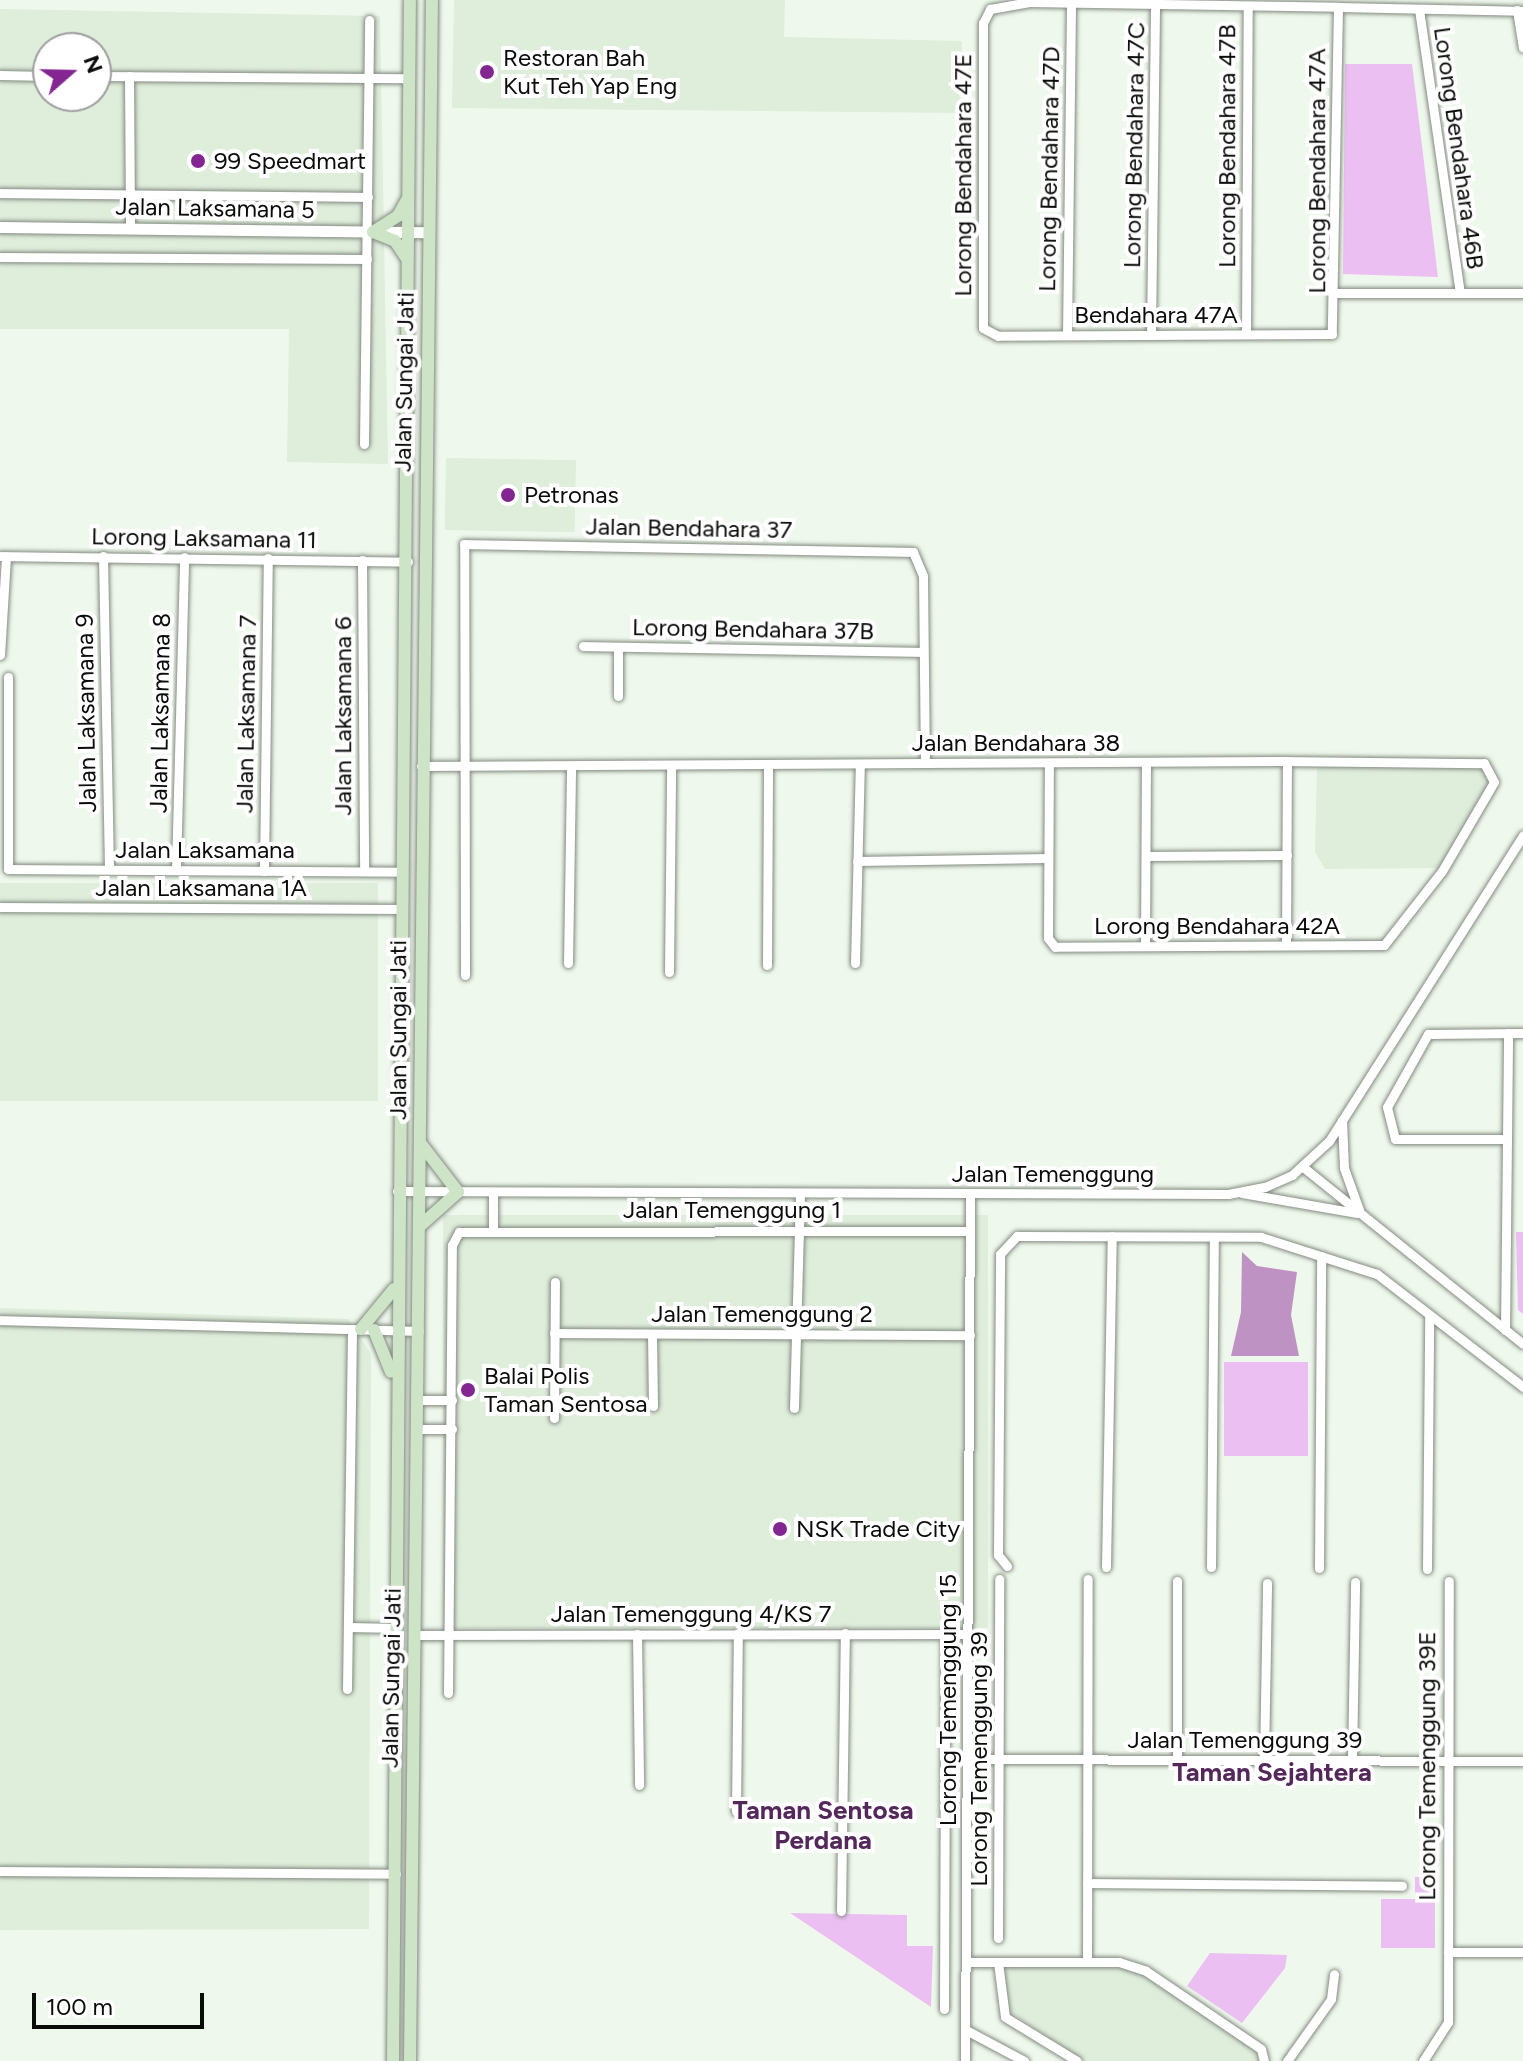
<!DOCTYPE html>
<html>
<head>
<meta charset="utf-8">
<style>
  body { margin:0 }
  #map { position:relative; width:1523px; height:2061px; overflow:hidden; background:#eff8ec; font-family:Figtree,sans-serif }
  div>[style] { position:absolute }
  .built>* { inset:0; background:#dfeddb; transform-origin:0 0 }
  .green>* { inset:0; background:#ebbff2; transform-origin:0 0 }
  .water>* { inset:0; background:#be93c4 }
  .roads { filter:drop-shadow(0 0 2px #838b81) drop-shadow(0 0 2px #838b81) }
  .minor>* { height:9px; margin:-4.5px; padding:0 4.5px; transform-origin:4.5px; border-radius:4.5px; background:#fff }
  .tertiary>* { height:11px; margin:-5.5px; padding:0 5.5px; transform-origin:5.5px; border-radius:5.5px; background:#fff }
  .secondary>* { height:12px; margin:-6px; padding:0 6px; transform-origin:6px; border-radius:6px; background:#cde4c6 }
  .dots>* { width:22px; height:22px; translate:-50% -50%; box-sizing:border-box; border:4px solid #fff; border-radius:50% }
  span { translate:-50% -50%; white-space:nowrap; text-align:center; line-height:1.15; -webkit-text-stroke:8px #fff; paint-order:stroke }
  .poi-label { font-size:24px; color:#090c09 }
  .left { translate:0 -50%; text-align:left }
  .street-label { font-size:24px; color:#090c09 }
  .neighbourhood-label { font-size:26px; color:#54285b; font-weight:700 }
  .north { position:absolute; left:32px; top:32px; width:80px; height:80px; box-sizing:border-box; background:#fff; border:2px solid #9d9e9d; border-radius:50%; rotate:70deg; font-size:22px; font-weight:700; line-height:32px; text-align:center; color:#090c09 }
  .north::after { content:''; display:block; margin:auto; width:28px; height:36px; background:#832691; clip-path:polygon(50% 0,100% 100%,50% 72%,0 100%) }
  .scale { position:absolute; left:32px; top:1993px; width:172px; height:36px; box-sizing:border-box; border:4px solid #090c09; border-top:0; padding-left:10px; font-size:24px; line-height:28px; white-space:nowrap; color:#090c09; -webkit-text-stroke:6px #fff; paint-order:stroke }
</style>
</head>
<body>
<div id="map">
  <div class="built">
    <i style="clip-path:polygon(454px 0,785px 0,784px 37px,962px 41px,959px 113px,452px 108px)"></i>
    <i style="clip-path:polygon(evenodd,0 9px,380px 16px,388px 464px,287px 462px,289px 329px,0 329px,0 9px,48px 48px,96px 48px,96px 96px,48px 96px,48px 48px)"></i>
    <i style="left:446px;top:458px;width:130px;height:72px;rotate:1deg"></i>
    <i style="clip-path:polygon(1317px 766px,1482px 768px,1490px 781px,1439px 868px,1325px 869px,1315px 852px)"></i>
    <i style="left:0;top:883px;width:378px;height:218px"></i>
    <i style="left:443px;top:1215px;width:545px;height:413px"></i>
    <i style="clip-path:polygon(0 1308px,348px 1319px,371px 1354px,369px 1929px,0 1930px)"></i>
    <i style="clip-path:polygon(1003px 1967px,1117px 1967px,1144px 1974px,1257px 2052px,1258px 2061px,1083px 2061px,1004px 2008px)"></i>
  </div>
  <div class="green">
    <i style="clip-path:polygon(1345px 64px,1412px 64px,1438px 277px,1343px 274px)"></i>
    <i style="clip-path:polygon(1516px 1232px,1523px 1232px,1523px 1314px,1518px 1310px)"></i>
    <i style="left:1224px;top:1362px;width:84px;height:94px"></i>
    <i style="clip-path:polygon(1415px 1877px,1435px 1878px,1435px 1948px,1381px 1948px,1381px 1899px,1415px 1899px)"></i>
    <i style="clip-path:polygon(790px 1913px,907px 1915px,907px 1946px,933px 1946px,931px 2007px)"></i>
    <i style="clip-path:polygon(1210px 1953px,1287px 1955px,1285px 1968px,1242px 2023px,1187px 1986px)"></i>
  </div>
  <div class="water">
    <i style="clip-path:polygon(1242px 1252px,1257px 1266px,1297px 1272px,1291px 1315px,1299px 1356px,1231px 1356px,1241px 1312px)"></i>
  </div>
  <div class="roads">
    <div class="minor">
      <i style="left:1338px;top:7px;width:327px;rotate:91.1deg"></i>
      <i style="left:1332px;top:334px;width:334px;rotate:179.7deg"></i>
      <i style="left:998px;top:336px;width:17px;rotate:-152deg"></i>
      <i style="left:983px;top:328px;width:305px;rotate:-90deg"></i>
      <i style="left:983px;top:23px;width:16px;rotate:-63deg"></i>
      <i style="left:990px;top:9px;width:40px;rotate:-10deg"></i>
      <i style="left:1029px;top:2px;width:309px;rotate:0.9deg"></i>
      <i style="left:1338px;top:7px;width:185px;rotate:1.2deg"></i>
      <i style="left:1419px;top:9px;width:286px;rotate:81.8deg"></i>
      <i style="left:1517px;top:10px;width:38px;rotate:81deg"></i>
      <i style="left:0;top:75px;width:48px;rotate:1.2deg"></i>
      <i style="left:96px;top:76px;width:313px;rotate:0.4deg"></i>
      <i style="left:129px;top:76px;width:153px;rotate:89.6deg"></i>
      <i style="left:0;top:193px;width:368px;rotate:0.6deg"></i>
      <i style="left:0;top:257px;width:367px;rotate:0.3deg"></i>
      <i style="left:1337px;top:293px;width:186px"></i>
      <i style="left:1246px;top:334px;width:328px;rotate:-89.7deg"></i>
      <i style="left:1067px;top:335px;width:332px;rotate:-89.3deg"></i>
      <i style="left:1151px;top:335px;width:331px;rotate:-89.3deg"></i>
      <i style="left:364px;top:444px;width:424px;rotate:-89.3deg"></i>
      <i style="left:0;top:556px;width:408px;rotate:0.8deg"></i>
      <i style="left:103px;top:556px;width:313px;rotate:88.9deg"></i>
      <i style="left:362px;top:560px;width:311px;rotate:89.6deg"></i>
      <i style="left:583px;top:646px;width:339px;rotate:1deg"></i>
      <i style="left:618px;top:647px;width:49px;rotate:90deg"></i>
      <i style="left:0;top:655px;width:99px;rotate:-86.5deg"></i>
      <i style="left:8px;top:677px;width:192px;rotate:90deg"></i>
      <i style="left:8px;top:869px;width:394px;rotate:0.4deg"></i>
      <i style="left:421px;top:766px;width:856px;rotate:-0.33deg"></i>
      <i style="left:1277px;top:761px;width:207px;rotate:0.6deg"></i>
      <i style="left:1484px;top:763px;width:21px;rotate:62deg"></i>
      <i style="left:1494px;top:782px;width:103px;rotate:120.3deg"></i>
      <i style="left:1442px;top:871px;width:94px;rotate:128.1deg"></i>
      <i style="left:1384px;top:945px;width:329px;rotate:179.7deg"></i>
      <i style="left:1055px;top:947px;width:11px;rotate:-128deg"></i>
      <i style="left:1048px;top:938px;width:175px;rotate:-89.7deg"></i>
      <i style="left:1146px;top:856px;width:141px;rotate:-0.4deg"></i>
      <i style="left:857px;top:861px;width:191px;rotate:-0.9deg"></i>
      <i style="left:176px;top:870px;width:313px;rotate:-88.5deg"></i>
      <i style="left:264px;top:871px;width:313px;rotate:-89.3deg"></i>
      <i style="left:0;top:907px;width:401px;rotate:0.3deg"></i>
      <i style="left:1286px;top:945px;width:184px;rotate:-89.7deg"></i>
      <i style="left:1145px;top:946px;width:184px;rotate:-89.7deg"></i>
      <i style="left:568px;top:963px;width:197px;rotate:-89.1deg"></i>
      <i style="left:855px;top:963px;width:199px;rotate:-88.6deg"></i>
      <i style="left:767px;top:965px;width:201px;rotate:-89.7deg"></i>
      <i style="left:669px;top:972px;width:207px;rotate:-89.4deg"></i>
      <i style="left:465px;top:975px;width:431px;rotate:-90.1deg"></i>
      <i style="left:464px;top:544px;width:449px;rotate:1deg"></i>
      <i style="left:913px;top:552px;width:26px;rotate:67deg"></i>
      <i style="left:923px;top:576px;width:187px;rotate:89.4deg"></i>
      <i style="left:1342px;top:1120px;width:48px;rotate:87.6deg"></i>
      <i style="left:1344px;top:1168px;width:45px;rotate:70.3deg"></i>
      <i style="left:1507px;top:1139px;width:112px;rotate:180deg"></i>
      <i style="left:1395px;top:1139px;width:33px;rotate:-104deg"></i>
      <i style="left:1387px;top:1107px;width:84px;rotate:-60.7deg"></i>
      <i style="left:1428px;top:1034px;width:95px;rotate:-0.6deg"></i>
      <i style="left:1303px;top:1167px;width:282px;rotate:38.8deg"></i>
      <i style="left:397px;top:1191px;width:831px;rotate:0.21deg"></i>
      <i style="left:1228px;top:1194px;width:38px;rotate:-11deg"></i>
      <i style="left:1265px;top:1187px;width:30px;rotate:-24deg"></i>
      <i style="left:1292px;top:1175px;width:50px;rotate:-42.6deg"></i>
      <i style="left:1329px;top:1141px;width:362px;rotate:-57.6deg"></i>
      <i style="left:1242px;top:1193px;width:117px;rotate:9.9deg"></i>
      <i style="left:493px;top:1229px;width:37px;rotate:-90deg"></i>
      <i style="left:0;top:1320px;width:419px;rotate:1.5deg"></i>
      <i style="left:1505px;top:1330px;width:297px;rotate:-89.4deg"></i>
      <i style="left:554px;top:1333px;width:416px;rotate:0.3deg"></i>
      <i style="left:652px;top:1334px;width:72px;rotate:89.2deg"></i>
      <i style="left:418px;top:1400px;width:34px"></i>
      <i style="left:794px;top:1408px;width:215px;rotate:-88.4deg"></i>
      <i style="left:554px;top:1418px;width:136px;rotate:-89.6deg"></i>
      <i style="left:417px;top:1429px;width:35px"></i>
      <i style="left:1007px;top:1566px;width:14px;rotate:-129deg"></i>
      <i style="left:998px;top:1555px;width:301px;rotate:-89.6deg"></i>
      <i style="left:1000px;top:1254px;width:25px;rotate:-47deg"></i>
      <i style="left:1017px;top:1236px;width:244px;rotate:0.2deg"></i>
      <i style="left:1261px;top:1237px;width:122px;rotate:17.7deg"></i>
      <i style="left:1377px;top:1274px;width:185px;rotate:37.7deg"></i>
      <i style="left:1106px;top:1567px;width:331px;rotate:-89deg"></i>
      <i style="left:1211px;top:1567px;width:330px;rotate:-89.5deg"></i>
      <i style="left:1319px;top:1568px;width:312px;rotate:-89.6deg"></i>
      <i style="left:1427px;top:1569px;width:252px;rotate:-89.5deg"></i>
      <i style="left:1177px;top:1581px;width:179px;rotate:90deg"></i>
      <i style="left:348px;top:1627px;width:49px;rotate:1.2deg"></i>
      <i style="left:637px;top:1634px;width:151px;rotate:89.2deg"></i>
      <i style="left:413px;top:1635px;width:556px;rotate:-0.1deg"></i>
      <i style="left:347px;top:1689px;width:360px;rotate:-89.2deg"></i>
      <i style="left:448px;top:1693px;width:448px;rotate:-89.5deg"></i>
      <i style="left:452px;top:1245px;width:15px;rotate:-62deg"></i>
      <i style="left:459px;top:1232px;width:511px;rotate:-0.11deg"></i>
      <i style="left:967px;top:1759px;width:556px;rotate:0.21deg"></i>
      <i style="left:1264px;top:1760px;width:177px;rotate:-89deg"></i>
      <i style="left:1352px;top:1760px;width:178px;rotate:-89deg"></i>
      <i style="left:736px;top:1811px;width:178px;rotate:-89.4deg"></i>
      <i style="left:0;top:1871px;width:396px;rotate:0.4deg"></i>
      <i style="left:1087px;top:1883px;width:315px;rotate:0.5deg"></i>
      <i style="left:841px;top:1911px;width:278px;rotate:-89.2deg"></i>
      <i style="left:998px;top:1938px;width:359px;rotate:-89.8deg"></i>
      <i style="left:1448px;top:1952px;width:75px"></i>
      <i style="left:967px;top:1962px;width:152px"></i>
      <i style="left:1119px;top:1962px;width:28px;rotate:18deg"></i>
      <i style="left:1146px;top:1971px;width:139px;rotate:34.1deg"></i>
      <i style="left:1261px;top:2049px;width:12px;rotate:76deg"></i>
      <i style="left:998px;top:1962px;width:55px;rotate:82.7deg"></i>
      <i style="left:1005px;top:2017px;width:84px;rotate:31.4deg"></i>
      <i style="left:1087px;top:1962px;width:383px;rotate:-89.9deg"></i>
      <i style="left:944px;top:2009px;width:375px;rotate:-89.8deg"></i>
      <i style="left:966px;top:2030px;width:66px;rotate:28.1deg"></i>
      <i style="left:965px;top:2061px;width:867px;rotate:-89.67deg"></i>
      <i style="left:1287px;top:2061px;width:76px;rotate:-54.6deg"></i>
      <i style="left:1331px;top:1999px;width:25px;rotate:-83deg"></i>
      <i style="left:1423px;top:2061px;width:46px;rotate:-57.3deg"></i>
      <i style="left:1448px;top:2022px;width:441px;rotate:-89.9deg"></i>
    </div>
    <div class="tertiary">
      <i style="left:0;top:227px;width:429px;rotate:0.7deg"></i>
    </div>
    <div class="secondary">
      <i style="left:373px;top:232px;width:30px;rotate:-33deg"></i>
      <i style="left:398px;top:216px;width:18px;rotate:-61deg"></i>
      <i style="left:373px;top:232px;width:24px;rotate:22deg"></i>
      <i style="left:395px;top:241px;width:22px;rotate:56deg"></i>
      <i style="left:420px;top:1226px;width:51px;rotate:-41.8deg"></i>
      <i style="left:458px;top:1192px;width:61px;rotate:-127.6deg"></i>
      <i style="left:361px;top:1329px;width:52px;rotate:-50.5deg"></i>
      <i style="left:374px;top:1330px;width:45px;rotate:68deg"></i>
      <i style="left:393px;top:2061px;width:2061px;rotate:-89.53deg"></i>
      <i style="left:410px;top:2061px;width:2061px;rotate:-89.39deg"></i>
    </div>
  </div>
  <div class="dots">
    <i style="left:487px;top:72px;background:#832691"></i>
    <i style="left:198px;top:161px;background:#832691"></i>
    <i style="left:508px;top:495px;background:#832691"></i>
    <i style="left:468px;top:1390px;background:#832691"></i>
    <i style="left:780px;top:1529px;background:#832691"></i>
  </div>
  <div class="poi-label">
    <span class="left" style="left:503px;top:72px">Restoran Bah<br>Kut Teh Yap Eng</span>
    <span class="left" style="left:214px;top:161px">99 Speedmart</span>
    <span class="left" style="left:524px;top:495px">Petronas</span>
    <span class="left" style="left:484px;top:1390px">Balai Polis<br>Taman Sentosa</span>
    <span class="left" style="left:796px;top:1529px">NSK Trade City</span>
  </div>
  <div class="street-label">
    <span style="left:1134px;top:145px;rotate:-89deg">Lorong Bendahara 47C</span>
    <span style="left:1227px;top:146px;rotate:-90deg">Lorong Bendahara 47B</span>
    <span style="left:1459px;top:148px;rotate:82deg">Lorong Bendahara 46B</span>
    <span style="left:1049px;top:169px;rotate:-89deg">Lorong Bendahara 47D</span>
    <span style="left:1317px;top:171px;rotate:-90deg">Lorong Bendahara 47A</span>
    <span style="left:963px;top:175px;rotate:-90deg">Lorong Bendahara 47E</span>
    <span style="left:215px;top:208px;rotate:1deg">Jalan Laksamana 5</span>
    <span style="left:1156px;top:315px">Bendahara 47A</span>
    <span style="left:404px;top:382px;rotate:-89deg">Jalan Sungai Jati</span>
    <span style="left:689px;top:528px;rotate:1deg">Jalan Bendahara 37</span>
    <span style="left:204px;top:538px;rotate:1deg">Lorong Laksamana 11</span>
    <span style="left:753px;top:629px;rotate:1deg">Lorong Bendahara 37B</span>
    <span style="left:86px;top:713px;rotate:-91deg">Jalan Laksamana 9</span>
    <span style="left:160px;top:713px;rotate:-89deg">Jalan Laksamana 8</span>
    <span style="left:246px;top:714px;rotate:-89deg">Jalan Laksamana 7</span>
    <span style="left:343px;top:716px;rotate:-90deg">Jalan Laksamana 6</span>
    <span style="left:1016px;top:743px">Jalan Bendahara 38</span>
    <span style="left:205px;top:850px">Jalan Laksamana</span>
    <span style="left:201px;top:888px">Jalan Laksamana 1A</span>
    <span style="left:1217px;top:926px">Lorong Bendahara 42A</span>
    <span style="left:398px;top:1030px;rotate:-90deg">Jalan Sungai Jati</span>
    <span style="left:1053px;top:1174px">Jalan Temenggung</span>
    <span style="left:732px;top:1210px">Jalan Temenggung 1</span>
    <span style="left:762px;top:1314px">Jalan Temenggung 2</span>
    <span style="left:691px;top:1614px">Jalan Temenggung 4/KS 7</span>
    <span style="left:391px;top:1678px;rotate:-89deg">Jalan Sungai Jati</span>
    <span style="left:948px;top:1700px;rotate:-90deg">Lorong Temenggung 15</span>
    <span style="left:1245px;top:1740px">Jalan Temenggung 39</span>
    <span style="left:979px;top:1759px;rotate:-90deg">Lorong Temenggung 39</span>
    <span style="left:1427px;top:1766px;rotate:-90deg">Lorong Temenggung 39E</span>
  </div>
  <div class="neighbourhood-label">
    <span style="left:1272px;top:1773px">Taman Sejahtera</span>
    <span style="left:823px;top:1826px">Taman Sentosa<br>Perdana</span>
  </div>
  <div class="north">N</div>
  <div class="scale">100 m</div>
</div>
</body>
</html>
